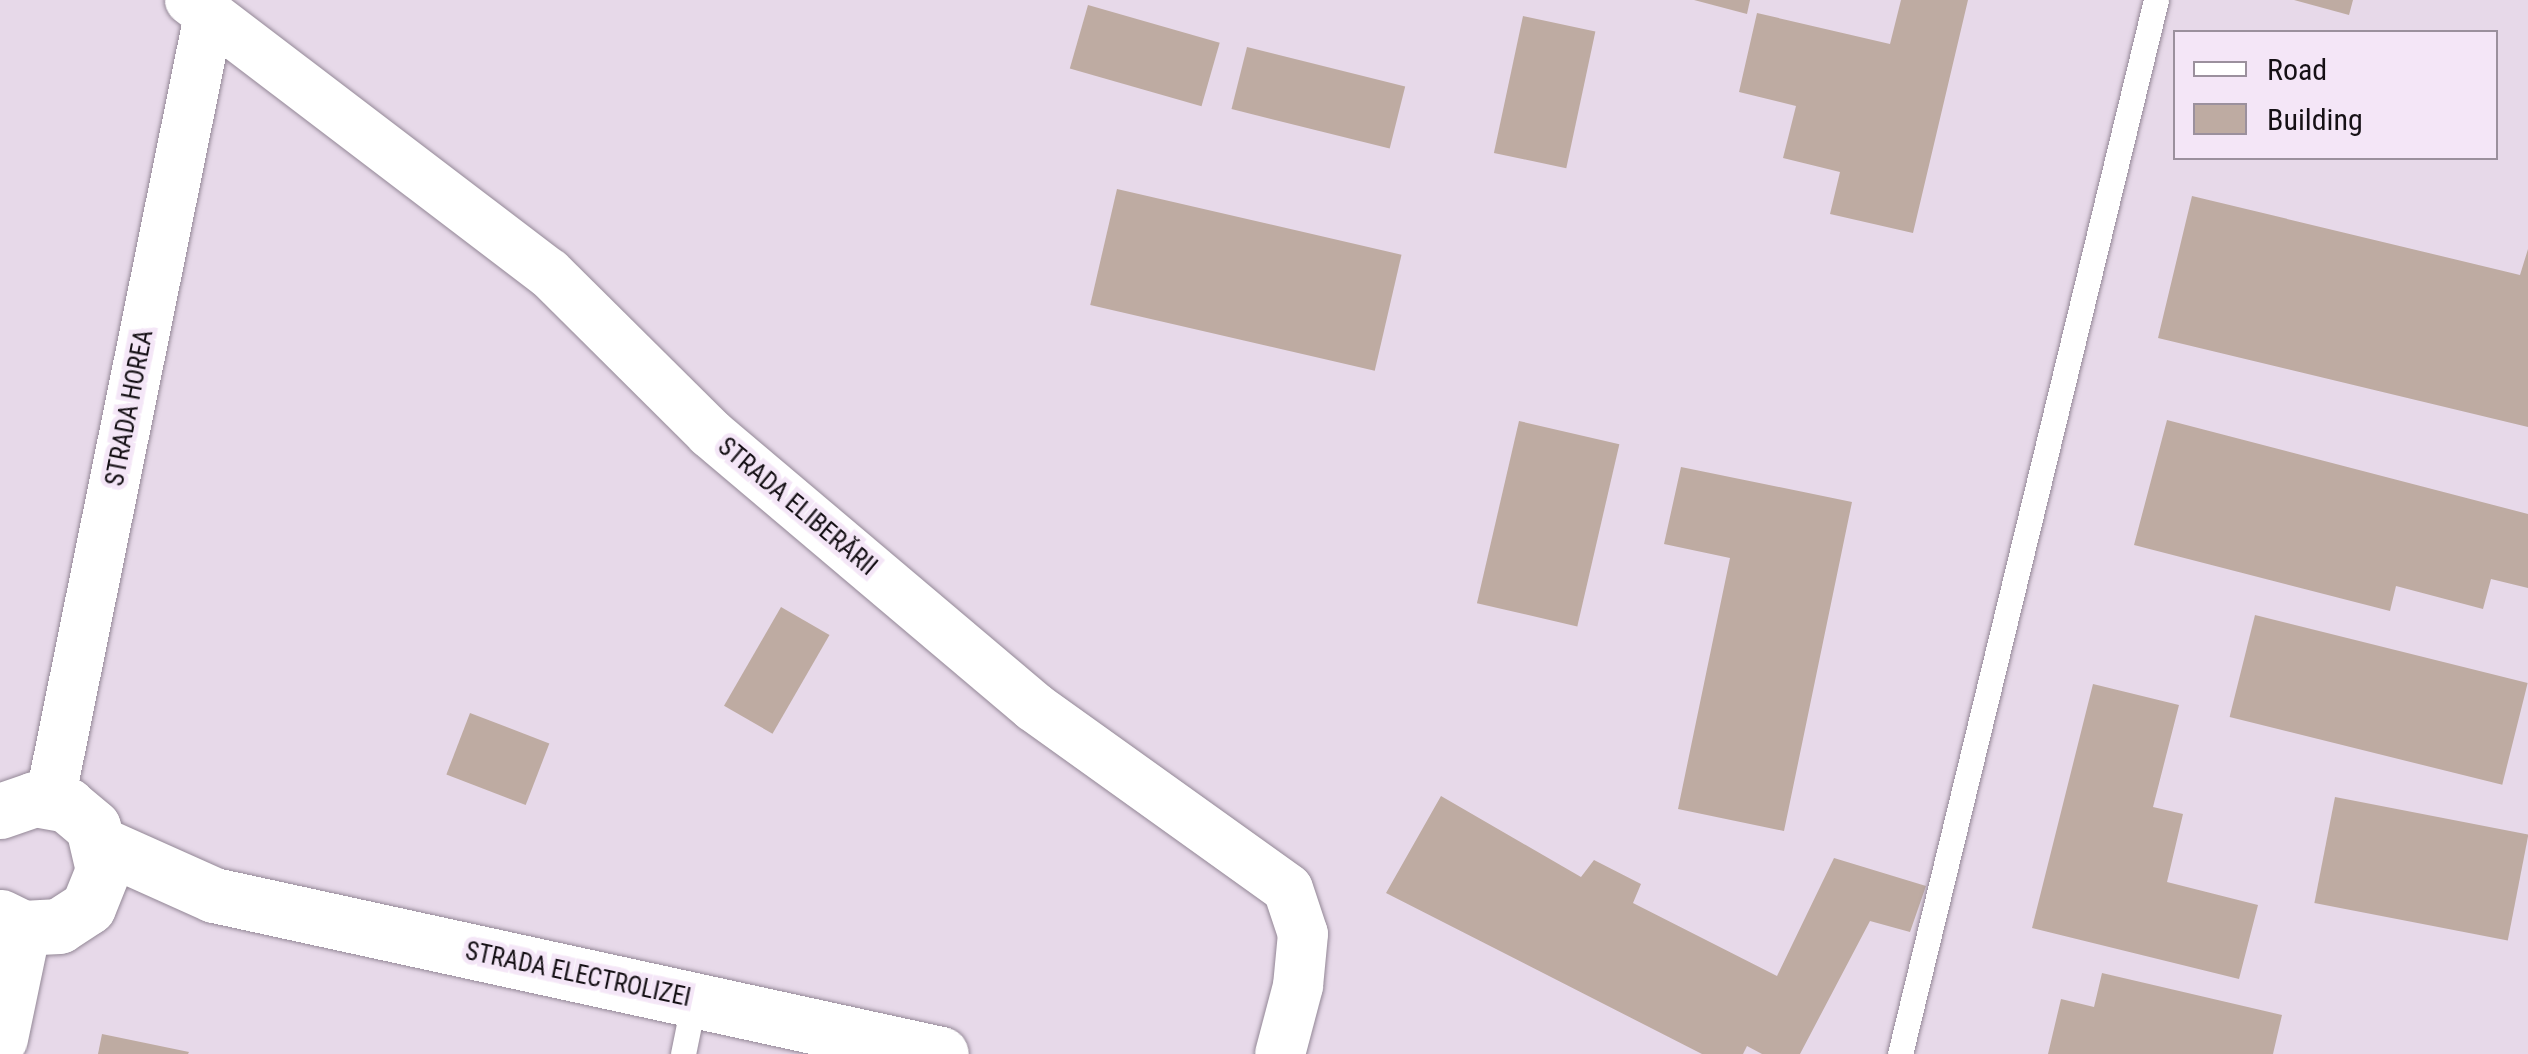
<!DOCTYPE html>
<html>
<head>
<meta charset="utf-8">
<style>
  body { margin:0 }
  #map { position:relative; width:2528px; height:1054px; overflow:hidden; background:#e7d9e9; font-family:"Roboto Condensed",sans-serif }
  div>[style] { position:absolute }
  .building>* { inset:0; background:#beaba2; transform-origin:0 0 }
  .roads { filter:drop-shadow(0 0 2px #938796) drop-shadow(0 0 2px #938796) }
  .lane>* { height:25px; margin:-12.5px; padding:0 12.5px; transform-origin:12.5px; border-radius:12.5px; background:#fff }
  .street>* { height:50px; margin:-25px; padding:0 25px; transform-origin:25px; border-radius:25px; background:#fff }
  .secondary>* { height:55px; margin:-27.5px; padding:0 27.5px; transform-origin:27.5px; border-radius:27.5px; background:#fff }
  span { translate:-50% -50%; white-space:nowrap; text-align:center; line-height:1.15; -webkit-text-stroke:9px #f4e6f7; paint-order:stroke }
  .street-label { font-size:25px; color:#151015 }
  .legend { position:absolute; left:2173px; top:30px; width:325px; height:130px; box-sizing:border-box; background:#f4e6f7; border:2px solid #9b909d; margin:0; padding:12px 18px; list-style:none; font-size:30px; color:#151015 }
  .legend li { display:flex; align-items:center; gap:20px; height:50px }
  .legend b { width:50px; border:2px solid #9b909d }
</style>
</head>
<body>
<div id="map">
  <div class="building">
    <i style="clip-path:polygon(1694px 0,1750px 0,1747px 14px)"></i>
    <i style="clip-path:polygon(1901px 0,1968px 0,1913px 233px,1830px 214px,1840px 172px,1783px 158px,1796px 106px,1739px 92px,1757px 13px,1890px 44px)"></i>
    <i style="clip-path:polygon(2294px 0,2353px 0,2349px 15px)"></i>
    <i style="left:1088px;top:5px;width:137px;height:66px;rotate:16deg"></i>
    <i style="left:1523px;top:16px;width:74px;height:140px;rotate:12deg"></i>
    <i style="left:1247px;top:47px;width:163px;height:64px;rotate:14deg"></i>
    <i style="left:1117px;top:189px;width:292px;height:119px;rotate:13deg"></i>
    <i style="clip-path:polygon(2192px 196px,2520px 275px,2528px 249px,2528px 427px,2158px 338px)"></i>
    <i style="clip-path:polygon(2167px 420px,2528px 514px,2528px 588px,2491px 579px,2483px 609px,2396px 586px,2390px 611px,2134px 545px)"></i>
    <i style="left:1519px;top:421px;width:103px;height:187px;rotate:13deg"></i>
    <i style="clip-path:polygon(1681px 467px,1852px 502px,1784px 831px,1678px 809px,1730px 558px,1664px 544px)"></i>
    <i style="left:781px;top:607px;width:56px;height:114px;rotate:30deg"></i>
    <i style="left:2255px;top:615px;width:281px;height:105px;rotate:14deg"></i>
    <i style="clip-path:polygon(2093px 684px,2179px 705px,2153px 807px,2183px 814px,2167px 882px,2258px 905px,2239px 979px,2032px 928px)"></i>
    <i style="left:470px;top:713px;width:85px;height:66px;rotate:21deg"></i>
    <i style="clip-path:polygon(1441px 796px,1581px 877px,1594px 860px,1641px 884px,1633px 903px,1777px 976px,1834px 858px,1926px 886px,1910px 932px,1870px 921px,1800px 1054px,1762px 1054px,1747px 1046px,1743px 1054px,1702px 1054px,1386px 893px)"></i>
    <i style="left:2335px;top:797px;width:197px;height:108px;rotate:11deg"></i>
    <i style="clip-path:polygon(2102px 973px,2282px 1015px,2273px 1054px,2048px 1054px,2061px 999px,2094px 1007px)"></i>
    <i style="clip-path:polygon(102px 1034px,189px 1052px,188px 1054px,98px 1054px)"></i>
  </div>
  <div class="roads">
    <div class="lane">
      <i style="left:683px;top:1054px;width:55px;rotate:-78.5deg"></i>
      <i style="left:1900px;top:1054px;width:1085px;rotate:-76.35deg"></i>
    </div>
    <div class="street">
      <i style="left:190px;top:0;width:451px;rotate:37.3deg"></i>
      <i style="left:549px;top:273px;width:227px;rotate:44.8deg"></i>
      <i style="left:710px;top:433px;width:424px;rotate:40.2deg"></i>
      <i style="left:1034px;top:707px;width:312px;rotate:35.6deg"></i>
      <i style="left:1288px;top:889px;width:47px;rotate:71.6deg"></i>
      <i style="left:1303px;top:934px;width:52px;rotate:95.5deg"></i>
      <i style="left:1298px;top:986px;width:70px;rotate:104.8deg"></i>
      <i style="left:50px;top:800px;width:801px;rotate:-78.55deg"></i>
    </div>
    <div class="secondary">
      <i style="left:0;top:811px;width:36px;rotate:-19deg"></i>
      <i style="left:34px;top:799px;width:34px;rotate:10deg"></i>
      <i style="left:67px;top:805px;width:34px;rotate:40deg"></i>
      <i style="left:93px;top:827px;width:44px;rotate:76.9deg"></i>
      <i style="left:103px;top:870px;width:40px;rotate:112deg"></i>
      <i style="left:88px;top:907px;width:35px;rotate:147deg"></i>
      <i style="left:59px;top:926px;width:36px;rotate:177deg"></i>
      <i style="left:23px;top:928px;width:25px;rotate:-154deg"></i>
      <i style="left:100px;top:844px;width:125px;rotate:24.1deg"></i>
      <i style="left:214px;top:895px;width:744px;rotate:12.34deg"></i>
      <i style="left:0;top:1038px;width:112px;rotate:-78.2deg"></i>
    </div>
  </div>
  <div class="street-label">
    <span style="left:130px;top:408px;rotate:-79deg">STRADA HOREA</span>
    <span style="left:797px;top:507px;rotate:40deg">STRADA ELIBERĂRII</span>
    <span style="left:578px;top:975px;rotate:12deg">STRADA ELECTROLIZEI</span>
  </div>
  <ul class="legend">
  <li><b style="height:12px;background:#fff"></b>Road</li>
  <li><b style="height:28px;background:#beaba2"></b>Building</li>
  </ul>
</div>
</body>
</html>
